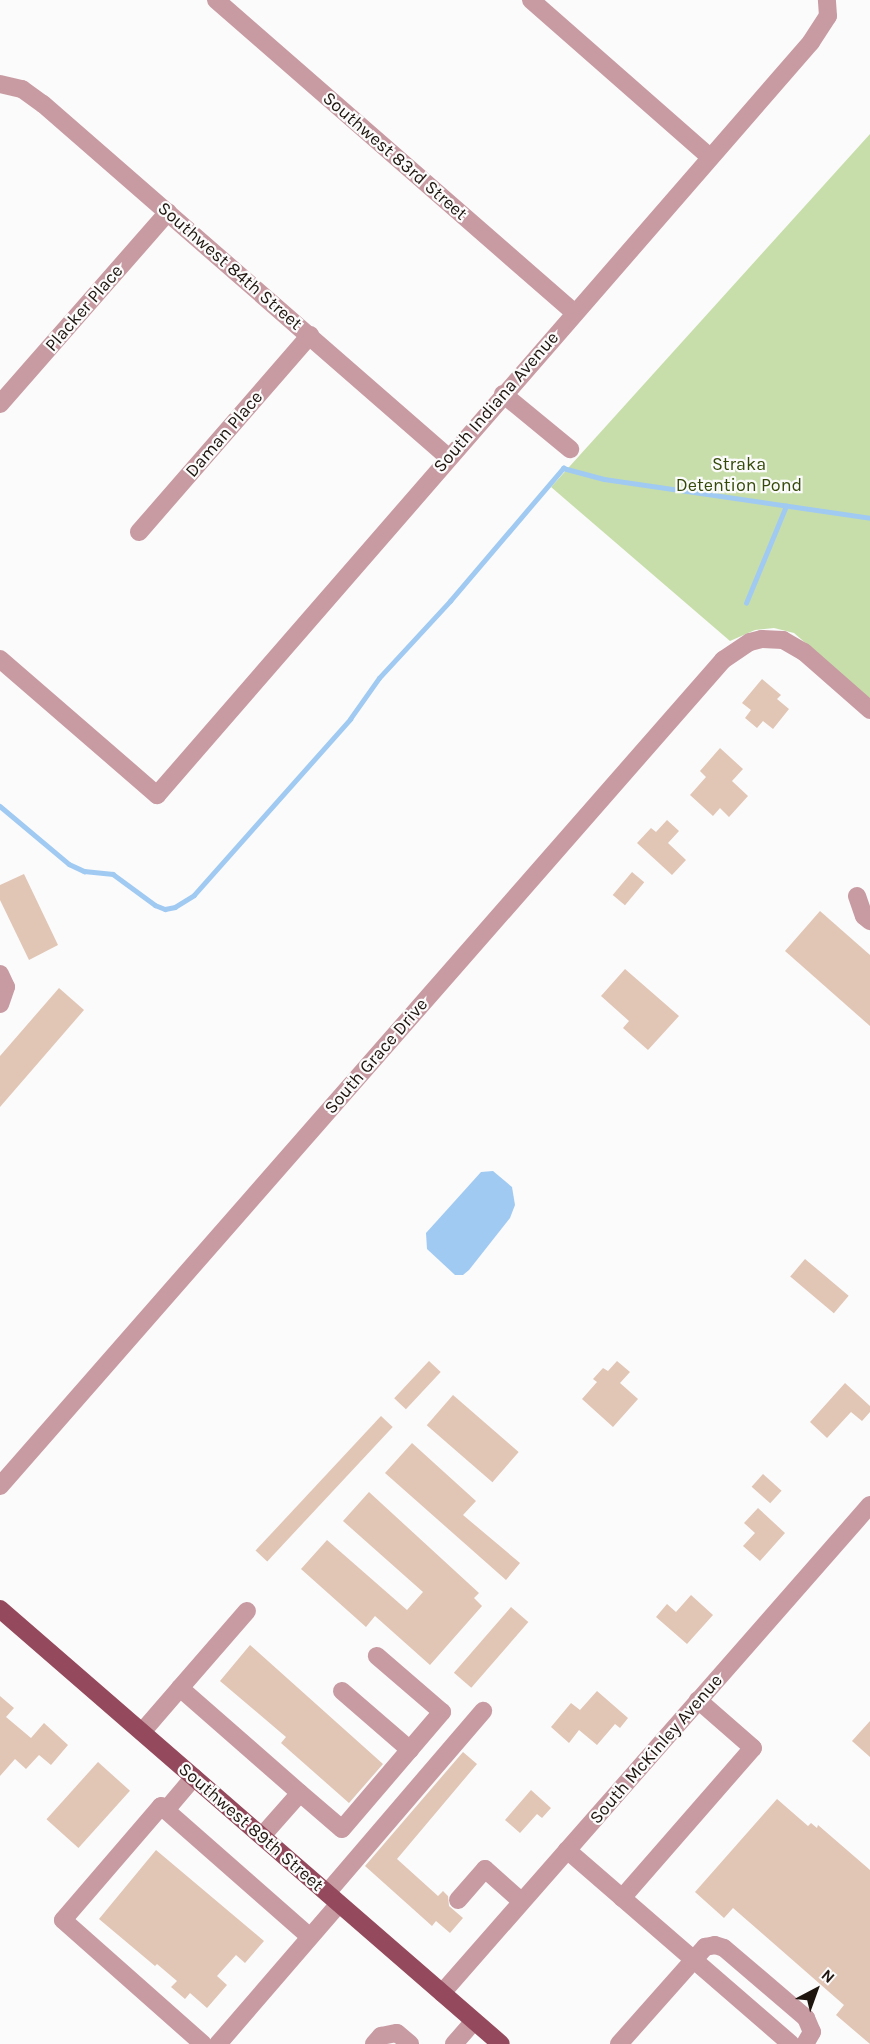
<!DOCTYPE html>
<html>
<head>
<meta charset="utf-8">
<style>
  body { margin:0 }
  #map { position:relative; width:870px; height:2044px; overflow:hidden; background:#fbfbfb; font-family:Karla,sans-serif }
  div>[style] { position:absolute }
  .green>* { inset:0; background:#c8deaa }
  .water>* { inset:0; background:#a0caf2 }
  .stream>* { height:4.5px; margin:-2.25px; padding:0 2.25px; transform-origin:2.25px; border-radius:2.25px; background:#a0caf2 }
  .building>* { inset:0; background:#e1c5b5; transform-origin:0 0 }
  .minor>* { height:18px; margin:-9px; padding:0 9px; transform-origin:9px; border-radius:9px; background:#c89ba3 }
  .major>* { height:18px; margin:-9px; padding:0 9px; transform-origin:9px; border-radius:9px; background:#95495c }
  span { translate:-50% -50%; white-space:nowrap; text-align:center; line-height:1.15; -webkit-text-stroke:4.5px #fbfbfb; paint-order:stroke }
  .street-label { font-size:18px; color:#1f150f }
  .park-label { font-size:18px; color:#354a09 }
  .north { position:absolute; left:786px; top:1960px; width:60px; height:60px; -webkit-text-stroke:4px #fbfbfb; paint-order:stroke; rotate:41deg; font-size:16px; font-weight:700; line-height:24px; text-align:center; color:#1f150f }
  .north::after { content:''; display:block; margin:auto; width:21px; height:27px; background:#1f150f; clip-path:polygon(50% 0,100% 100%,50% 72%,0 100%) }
</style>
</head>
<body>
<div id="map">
  <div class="green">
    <i style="clip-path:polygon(870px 134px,870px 699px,794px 633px,774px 628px,755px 630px,730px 641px,551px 487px)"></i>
  </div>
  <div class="water">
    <i style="clip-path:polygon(493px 1171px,512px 1187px,515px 1205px,510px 1218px,469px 1270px,463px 1275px,455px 1275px,427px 1249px,426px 1233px,481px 1172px)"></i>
  </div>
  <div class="stream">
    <i style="left:746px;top:603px;width:105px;rotate:-67.6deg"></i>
    <i style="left:0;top:806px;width:90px;rotate:40deg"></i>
    <i style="left:69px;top:864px;width:17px;rotate:25deg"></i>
    <i style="left:84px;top:871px;width:29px;rotate:6deg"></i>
    <i style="left:113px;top:874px;width:52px;rotate:36.4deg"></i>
    <i style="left:155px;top:905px;width:11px;rotate:22deg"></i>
    <i style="left:165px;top:909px;width:10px;rotate:-11deg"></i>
    <i style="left:175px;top:907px;width:22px;rotate:-32deg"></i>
    <i style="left:194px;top:895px;width:235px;rotate:-48.4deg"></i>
    <i style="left:350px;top:719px;width:50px;rotate:-54.7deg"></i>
    <i style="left:379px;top:678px;width:105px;rotate:-47.3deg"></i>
    <i style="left:450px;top:601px;width:175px;rotate:-49.6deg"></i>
    <i style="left:563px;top:468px;width:42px;rotate:15deg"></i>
    <i style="left:604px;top:479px;width:269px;rotate:8.3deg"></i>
  </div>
  <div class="building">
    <i style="clip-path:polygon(762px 679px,781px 695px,777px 699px,789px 709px,773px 729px,763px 721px,757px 728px,745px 718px,751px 710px,742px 703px)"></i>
    <i style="clip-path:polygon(720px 748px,743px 769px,732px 781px,748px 796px,729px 817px,720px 808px,713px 816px,690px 795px,706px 777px,700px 771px)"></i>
    <i style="clip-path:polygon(667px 820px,679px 831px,668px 843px,686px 860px,672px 875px,637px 843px,651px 828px,656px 832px)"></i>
    <i style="left:632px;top:872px;width:16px;height:30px;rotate:40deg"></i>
    <i style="clip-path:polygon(24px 874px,58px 945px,29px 960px,0 900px,0 885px)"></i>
    <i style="clip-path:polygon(820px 911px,870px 955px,870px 1026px,785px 951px)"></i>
    <i style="clip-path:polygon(625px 969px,679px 1016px,648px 1050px,623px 1028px,629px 1021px,601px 996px)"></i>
    <i style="clip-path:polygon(59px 988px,84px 1010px,0 1107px,0 1056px)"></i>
    <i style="left:805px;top:1259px;width:57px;height:23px;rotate:40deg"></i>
    <i style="left:429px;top:1361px;width:16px;height:51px;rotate:43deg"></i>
    <i style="clip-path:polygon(617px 1361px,630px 1372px,620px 1383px,638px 1399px,613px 1427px,582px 1399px,597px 1382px,593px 1379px,603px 1368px,608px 1371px)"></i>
    <i style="clip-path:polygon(845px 1383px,870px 1406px,870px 1412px,862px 1421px,851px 1412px,827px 1438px,810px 1422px)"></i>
    <i style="left:453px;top:1395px;width:87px;height:40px;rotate:41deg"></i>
    <i style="left:381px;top:1416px;width:16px;height:184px;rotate:43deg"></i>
    <i style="clip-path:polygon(412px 1443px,476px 1501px,463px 1515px,520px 1563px,506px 1580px,385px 1473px)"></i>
    <i style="left:763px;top:1474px;width:25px;height:17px;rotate:42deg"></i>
    <i style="clip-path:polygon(369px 1492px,479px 1593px,474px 1598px,482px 1606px,430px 1665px,375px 1616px,366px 1627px,301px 1569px,327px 1540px,407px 1610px,423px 1592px,343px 1521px)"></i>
    <i style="clip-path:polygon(758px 1508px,785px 1533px,760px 1561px,743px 1546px,755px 1533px,744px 1523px)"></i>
    <i style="clip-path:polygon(691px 1595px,713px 1615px,687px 1644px,656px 1617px,667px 1604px,676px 1612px)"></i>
    <i style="left:511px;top:1607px;width:23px;height:87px;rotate:41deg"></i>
    <i style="clip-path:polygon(250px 1645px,383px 1764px,349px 1803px,281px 1743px,286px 1737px,220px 1681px)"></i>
    <i style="clip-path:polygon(597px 1691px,628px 1718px,620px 1728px,615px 1724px,597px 1745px,579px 1730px,569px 1743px,551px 1727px,571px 1703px,580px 1710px)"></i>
    <i style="clip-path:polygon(0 1696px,14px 1708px,6px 1717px,31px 1738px,44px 1723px,68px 1745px,51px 1765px,39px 1755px,26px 1769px,15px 1759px,0 1776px)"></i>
    <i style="clip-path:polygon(870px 1721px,870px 1757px,852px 1741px)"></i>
    <i style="clip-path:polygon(463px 1752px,477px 1764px,397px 1859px,438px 1896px,443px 1891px,448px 1896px,449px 1906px,463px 1918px,450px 1933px,436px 1921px,432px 1926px,365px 1866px)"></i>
    <i style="left:98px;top:1762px;width:43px;height:77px;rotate:42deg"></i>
    <i style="clip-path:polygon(531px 1790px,551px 1808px,542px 1818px,537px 1814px,520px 1833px,505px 1820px)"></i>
    <i style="clip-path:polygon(777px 1799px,808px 1826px,811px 1823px,817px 1828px,818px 1825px,870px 1870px,870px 2044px,836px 2015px,844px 2005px,733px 1908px,724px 1918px,695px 1892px)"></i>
    <i style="clip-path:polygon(156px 1850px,264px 1941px,245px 1963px,236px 1955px,217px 1976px,227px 1985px,207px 2008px,190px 1993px,185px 1999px,171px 1987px,177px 1981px,157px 1964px,155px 1966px,99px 1919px)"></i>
  </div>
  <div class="minor">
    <i style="left:216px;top:0;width:475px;rotate:41.1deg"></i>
    <i style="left:531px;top:0;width:238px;rotate:41.3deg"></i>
    <i style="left:0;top:84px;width:23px;rotate:13deg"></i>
    <i style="left:22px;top:89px;width:26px;rotate:36deg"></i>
    <i style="left:43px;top:104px;width:537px;rotate:41.08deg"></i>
    <i style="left:503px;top:394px;width:87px;rotate:39.4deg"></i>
    <i style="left:0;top:404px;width:255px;rotate:-48.8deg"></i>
    <i style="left:139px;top:532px;width:261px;rotate:-49deg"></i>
    <i style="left:0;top:659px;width:208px;rotate:40.9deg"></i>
    <i style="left:157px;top:795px;width:997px;rotate:-49.02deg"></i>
    <i style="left:811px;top:42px;width:31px;rotate:-57deg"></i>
    <i style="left:828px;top:16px;width:16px;rotate:-94deg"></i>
    <i style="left:857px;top:896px;width:21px;rotate:71deg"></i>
    <i style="left:864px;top:916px;width:8px;rotate:40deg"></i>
    <i style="left:0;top:974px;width:14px;rotate:65deg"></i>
    <i style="left:6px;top:987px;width:18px;rotate:109deg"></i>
    <i style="left:0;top:1486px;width:1098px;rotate:-48.8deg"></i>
    <i style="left:723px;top:660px;width:32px;rotate:-34deg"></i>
    <i style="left:750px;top:642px;width:12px;rotate:-14deg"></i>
    <i style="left:762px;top:639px;width:21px;rotate:3deg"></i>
    <i style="left:783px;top:640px;width:24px;rotate:30deg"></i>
    <i style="left:804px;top:652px;width:88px;rotate:41.3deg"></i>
    <i style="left:180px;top:1688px;width:102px;rotate:-49deg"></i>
    <i style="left:342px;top:1691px;width:90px;rotate:40.9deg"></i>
    <i style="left:142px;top:1732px;width:58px;rotate:-49.2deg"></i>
    <i style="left:180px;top:1688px;width:159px;rotate:41.2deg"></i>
    <i style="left:166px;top:1810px;width:43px;rotate:-49.7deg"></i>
    <i style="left:262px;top:1836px;width:57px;rotate:-48.5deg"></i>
    <i style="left:300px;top:1793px;width:55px;rotate:40.6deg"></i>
    <i style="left:342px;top:1829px;width:154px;rotate:-49.5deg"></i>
    <i style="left:442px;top:1712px;width:86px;rotate:-139.3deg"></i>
    <i style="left:567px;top:1850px;width:296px;rotate:40.9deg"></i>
    <i style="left:327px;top:1893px;width:240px;rotate:-49.4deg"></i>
    <i style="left:622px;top:1898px;width:199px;rotate:-48.9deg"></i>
    <i style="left:753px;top:1748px;width:73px;rotate:-138.9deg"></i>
    <i style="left:458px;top:1900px;width:41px;rotate:-48.9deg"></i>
    <i style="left:485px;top:1869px;width:48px;rotate:41.6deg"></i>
    <i style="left:442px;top:1993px;width:649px;rotate:-48.75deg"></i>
    <i style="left:203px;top:2044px;width:187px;rotate:-138.5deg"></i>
    <i style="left:63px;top:1920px;width:150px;rotate:-49.3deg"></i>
    <i style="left:161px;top:1806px;width:198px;rotate:41.3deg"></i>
    <i style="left:218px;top:2044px;width:185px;rotate:-49.2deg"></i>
    <i style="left:374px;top:2044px;width:11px;rotate:-49deg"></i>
    <i style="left:381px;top:2036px;width:16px;rotate:-11deg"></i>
    <i style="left:397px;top:2033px;width:17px;rotate:40deg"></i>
    <i style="left:454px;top:2044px;width:30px;rotate:-49deg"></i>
    <i style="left:619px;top:2044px;width:130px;rotate:-48.4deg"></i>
    <i style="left:705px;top:1947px;width:10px;rotate:-11deg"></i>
    <i style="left:715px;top:1945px;width:9px;rotate:18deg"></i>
    <i style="left:724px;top:1948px;width:108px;rotate:40.5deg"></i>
    <i style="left:806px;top:2018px;width:15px;rotate:67deg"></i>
    <i style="left:812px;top:2032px;width:14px;rotate:120deg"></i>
  </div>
  <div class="major">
    <i style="left:0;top:1609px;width:663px;rotate:40.97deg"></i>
  </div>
  <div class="street-label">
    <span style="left:395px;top:156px;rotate:41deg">Southwest 83rd Street</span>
    <span style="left:230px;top:266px;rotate:41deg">Southwest 84th Street</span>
    <span style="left:84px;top:308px;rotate:-49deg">Placker Place</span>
    <span style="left:496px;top:402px;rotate:-49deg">South Indiana Avenue</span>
    <span style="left:224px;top:434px;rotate:-49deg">Daman Place</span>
    <span style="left:376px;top:1056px;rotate:-49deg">South Grace Drive</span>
    <span style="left:656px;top:1749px;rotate:-49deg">South McKinley Avenue</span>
    <span style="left:251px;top:1827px;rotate:41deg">Southwest 89th Street</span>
  </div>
  <div class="park-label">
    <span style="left:739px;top:475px">Straka<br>Detention Pond</span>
  </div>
  <div class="north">N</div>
</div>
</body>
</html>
